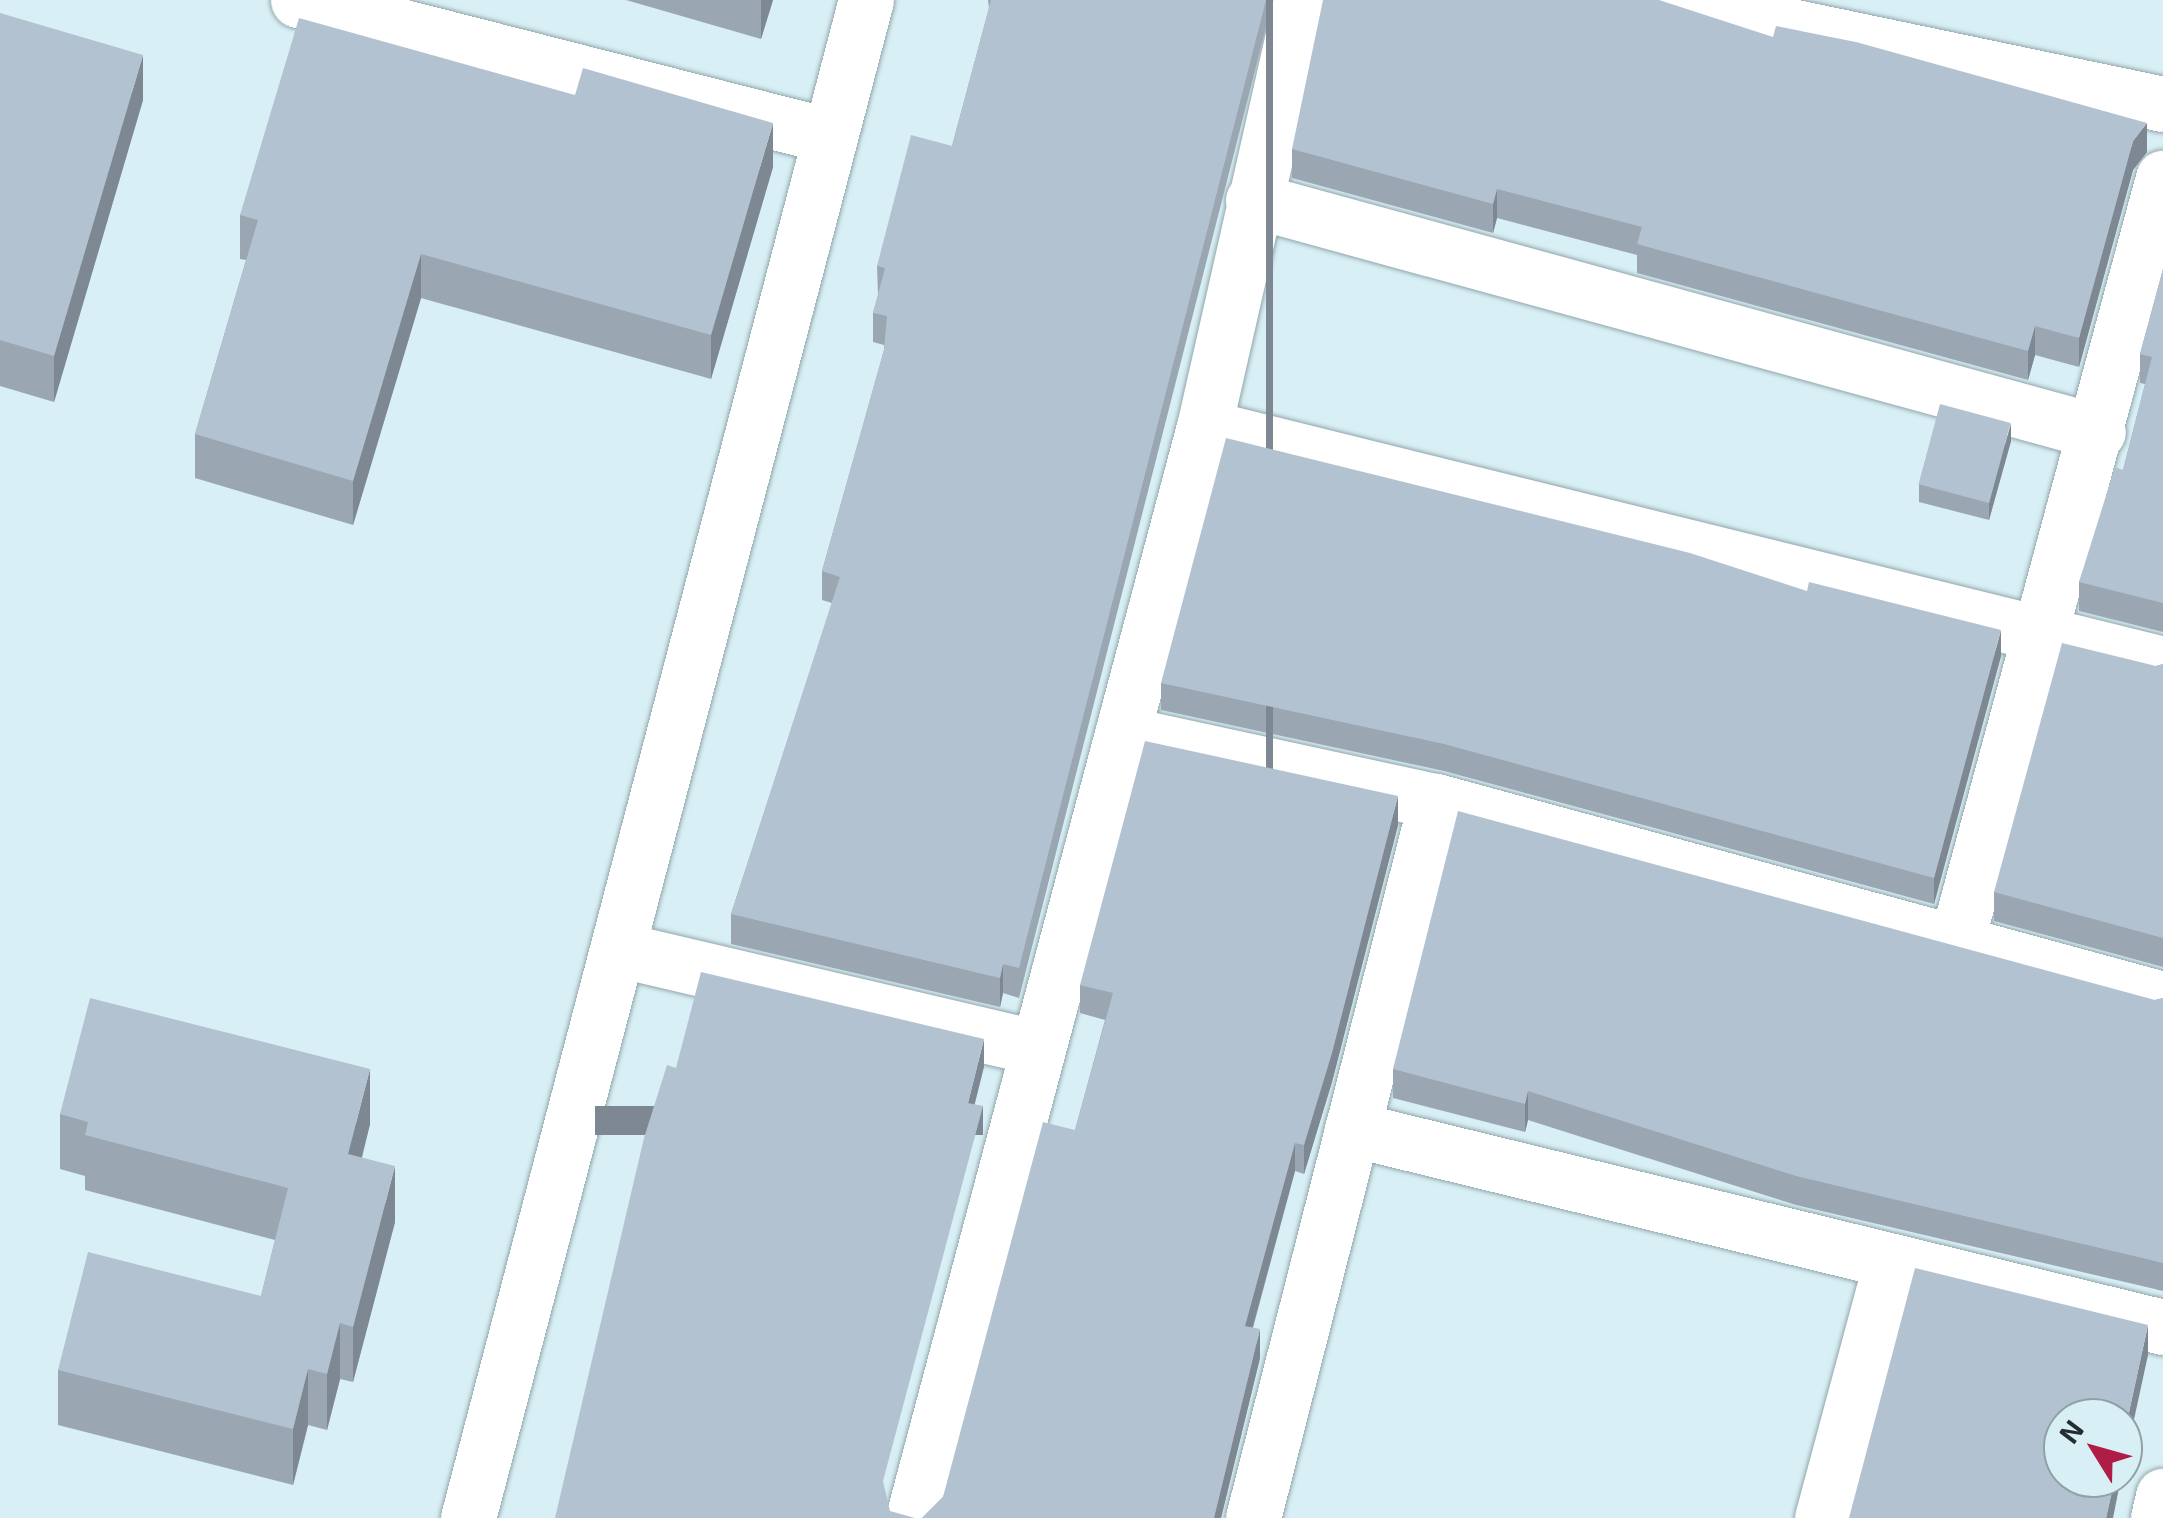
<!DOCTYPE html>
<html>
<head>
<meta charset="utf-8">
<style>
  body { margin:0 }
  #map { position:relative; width:2163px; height:1518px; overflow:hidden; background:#d8eff5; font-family:"Exo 2",sans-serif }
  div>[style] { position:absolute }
  .roads { filter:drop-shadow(0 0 2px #90a6ab) drop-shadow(0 0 2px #90a6ab) }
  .minor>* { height:55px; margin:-27.5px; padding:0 27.5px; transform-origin:27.5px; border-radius:27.5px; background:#fff }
  .wall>* { inset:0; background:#9aa7b3 }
  .shaded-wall>* { inset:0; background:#7d8892; transform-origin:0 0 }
  .building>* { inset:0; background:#b3c2d0; transform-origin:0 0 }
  span { translate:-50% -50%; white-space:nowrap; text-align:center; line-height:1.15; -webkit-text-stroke:9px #d8eff5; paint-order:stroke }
  .north { position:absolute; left:2043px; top:1398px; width:100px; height:100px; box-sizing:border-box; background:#d8eff5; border:2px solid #90a1a6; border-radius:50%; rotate:307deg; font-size:28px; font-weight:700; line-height:40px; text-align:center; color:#242d2f }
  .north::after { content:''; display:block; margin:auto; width:35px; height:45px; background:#af1c45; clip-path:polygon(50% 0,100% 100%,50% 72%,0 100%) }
</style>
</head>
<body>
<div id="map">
  <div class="roads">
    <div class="minor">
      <i style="left:298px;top:0;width:549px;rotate:14.34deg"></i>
      <i style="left:1666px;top:0;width:508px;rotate:11.82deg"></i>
      <i style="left:1253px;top:200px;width:876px;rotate:15.35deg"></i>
      <i style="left:1204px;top:427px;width:988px;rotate:13.88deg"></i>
      <i style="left:1125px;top:734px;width:318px;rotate:12.2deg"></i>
      <i style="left:1436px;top:801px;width:753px;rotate:15.24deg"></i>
      <i style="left:1956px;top:943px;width:793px;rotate:-74.86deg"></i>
      <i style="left:621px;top:950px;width:428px;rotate:13.2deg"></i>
      <i style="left:1352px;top:1129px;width:835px;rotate:13.72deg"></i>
      <i style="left:468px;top:1518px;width:1569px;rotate:-75.31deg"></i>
      <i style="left:913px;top:1518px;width:1129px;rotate:-75.07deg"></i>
      <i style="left:1204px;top:427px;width:438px;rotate:-77.2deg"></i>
      <i style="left:1253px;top:1518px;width:740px;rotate:-75.68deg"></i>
      <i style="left:1822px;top:1518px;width:265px;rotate:-74.9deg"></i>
      <i style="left:2158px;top:1518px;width:23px;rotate:-77deg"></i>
    </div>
  </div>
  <div class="wall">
    <i style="clip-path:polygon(626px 0,773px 0,761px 39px)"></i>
    <i style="clip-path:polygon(988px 0,1273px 0,1019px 998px,1003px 993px,1000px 1007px,731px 944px,731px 914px,832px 603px,822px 600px,822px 571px,884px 350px,884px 345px,873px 342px,873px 313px,878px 295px,877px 266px,952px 146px,989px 8px)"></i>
    <i style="clip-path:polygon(0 13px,143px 100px,54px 402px,0 386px)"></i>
    <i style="clip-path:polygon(1773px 37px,2147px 152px,2133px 170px,2079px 367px,2035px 355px,2028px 380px,1637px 273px,1637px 255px,1497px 218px,1493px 233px,1292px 178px,1292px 149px)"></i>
    <i style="clip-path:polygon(773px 167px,711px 379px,421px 298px,353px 525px,195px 478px,195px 434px,246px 260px,240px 259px,240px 215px)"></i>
    <i style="clip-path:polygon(2163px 269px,2163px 632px,2079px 611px,2079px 582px,2123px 470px,2145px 384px,2140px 383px,2140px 354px)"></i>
    <i style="clip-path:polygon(2011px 441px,1989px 520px,1919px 502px,1919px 484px)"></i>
    <i style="clip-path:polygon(2001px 656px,1934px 904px,1444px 771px,1161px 710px,1161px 683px)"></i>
    <i style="clip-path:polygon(2163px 664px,2163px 967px,1994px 921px,1994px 892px,2156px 666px)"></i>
    <i style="clip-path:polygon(1398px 825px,1332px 1082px,1304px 1174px,1295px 1171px,1253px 1328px,1260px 1358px,1221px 1518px,922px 1518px,943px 1497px,1075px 1130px,1105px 1020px,1080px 1013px,1080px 985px)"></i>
    <i style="clip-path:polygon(2163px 998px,2163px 1291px,1796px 1205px,1528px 1120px,1525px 1132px,1393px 1098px,1393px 1069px,2155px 1000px)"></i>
    <i style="clip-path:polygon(60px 1114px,370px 1124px,362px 1158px,395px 1222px,353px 1382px,340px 1379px,327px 1430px,308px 1425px,293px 1485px,58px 1425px,58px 1370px,261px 1296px,275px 1240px,85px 1190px,85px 1176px,60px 1169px)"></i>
  </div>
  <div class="shaded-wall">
    <i style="clip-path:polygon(761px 0,773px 0,761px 39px)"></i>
    <i style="left:1266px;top:0;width:7px;height:999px"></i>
    <i style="clip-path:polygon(143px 55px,143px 100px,54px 402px,54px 356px)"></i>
    <i style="clip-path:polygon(773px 123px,773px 167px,711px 379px,711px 335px)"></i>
    <i style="clip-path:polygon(2147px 123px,2147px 152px,2133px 170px,2079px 367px,2079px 338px,2133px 141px)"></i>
    <i style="clip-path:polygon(1497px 189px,1497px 218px,1493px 233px,1493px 204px)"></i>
    <i style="clip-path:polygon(421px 254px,421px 298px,353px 525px,353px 481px)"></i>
    <i style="clip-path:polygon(2035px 326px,2035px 355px,2028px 380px,2028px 351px)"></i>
    <i style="clip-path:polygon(2011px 423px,2011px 441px,1989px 520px,1989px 503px)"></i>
    <i style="clip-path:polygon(2001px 630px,2001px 656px,1934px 904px,1934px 878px)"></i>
    <i style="clip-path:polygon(1398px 796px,1398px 825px,1332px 1082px,1304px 1174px,1304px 1145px)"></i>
    <i style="clip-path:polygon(1003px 964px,1003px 993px,1000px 1007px,1000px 978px)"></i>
    <i style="clip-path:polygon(984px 1039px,984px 1067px,968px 1131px,968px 1103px)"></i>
    <i style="clip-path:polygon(370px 1069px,370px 1124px,348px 1210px,348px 1154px)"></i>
    <i style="clip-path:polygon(1528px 1091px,1528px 1120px,1525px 1132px,1525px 1104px)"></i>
    <i style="left:983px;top:1106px;width:29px;height:388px;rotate:90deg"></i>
    <i style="clip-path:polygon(1295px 1143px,1295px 1171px,1245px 1355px,1245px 1326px)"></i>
    <i style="clip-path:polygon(395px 1166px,395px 1222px,353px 1382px,353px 1327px)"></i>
    <i style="clip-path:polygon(340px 1323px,340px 1379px,327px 1430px,327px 1374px)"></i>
    <i style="clip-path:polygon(2148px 1325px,2148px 1355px,2123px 1470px,2123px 1440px)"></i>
    <i style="clip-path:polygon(1260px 1329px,1260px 1358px,1221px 1518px,1214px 1518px)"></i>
    <i style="clip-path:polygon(308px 1369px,308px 1425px,293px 1485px,293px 1429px)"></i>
    <i style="clip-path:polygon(2115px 1478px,2121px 1478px,2113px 1518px,2106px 1518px)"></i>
  </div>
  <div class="building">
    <i style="clip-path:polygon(991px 0,1266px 0,1019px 968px,1003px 964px,1000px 978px,731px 914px,840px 577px,822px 571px,884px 350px,887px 316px,873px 313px,885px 268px,877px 266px,911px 135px,952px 146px)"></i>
    <i style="clip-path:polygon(1323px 0,1659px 0,1773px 37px,1776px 26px,1856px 42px,2147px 123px,2133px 141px,2079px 338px,2035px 326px,2028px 351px,1637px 244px,1642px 227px,1497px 189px,1493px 204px,1292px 149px)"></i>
    <i style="clip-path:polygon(0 13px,143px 55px,54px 356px,0 340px)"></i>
    <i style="clip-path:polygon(299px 18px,575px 95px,583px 68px,773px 123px,711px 335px,421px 254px,353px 481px,195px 434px,258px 220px,240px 215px)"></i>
    <i style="clip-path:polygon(2163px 269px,2163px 603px,2079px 582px,2115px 467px,2123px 470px,2152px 357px,2140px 354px)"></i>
    <i style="left:1940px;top:404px;width:73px;height:83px;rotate:15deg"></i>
    <i style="clip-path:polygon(1226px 438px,1690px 553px,1807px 591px,1809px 582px,2001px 630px,1934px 878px,1444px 744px,1161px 683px)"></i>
    <i style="clip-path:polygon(2062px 643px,2156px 666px,2163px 664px,2163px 938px,1994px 892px)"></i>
    <i style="clip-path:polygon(1145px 741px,1398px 796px,1332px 1053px,1304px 1145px,1295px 1143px,1245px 1326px,1260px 1329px,1214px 1518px,922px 1518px,943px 1497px,1043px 1122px,1075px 1130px,1113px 993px,1080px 985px)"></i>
    <i style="clip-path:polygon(1458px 811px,2155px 1000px,2163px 998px,2163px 1263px,1796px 1176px,1528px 1091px,1525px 1104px,1393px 1069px)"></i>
    <i style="clip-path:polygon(701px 972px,984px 1039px,968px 1103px,983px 1106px,883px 1481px,890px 1511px,915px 1518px,555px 1518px,644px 1138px,667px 1065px,676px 1068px)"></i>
    <i style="clip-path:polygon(90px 998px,370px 1069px,348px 1154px,395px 1166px,353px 1327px,340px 1323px,327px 1374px,308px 1369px,293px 1429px,58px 1370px,88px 1252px,261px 1296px,288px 1188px,85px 1135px,88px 1122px,60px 1114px)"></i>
    <i style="clip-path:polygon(1915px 1268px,2148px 1325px,2123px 1440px,2123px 1418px,2063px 1418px,2063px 1478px,2115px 1478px,2106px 1518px,1849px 1518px)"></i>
  </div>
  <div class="north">N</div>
</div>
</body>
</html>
